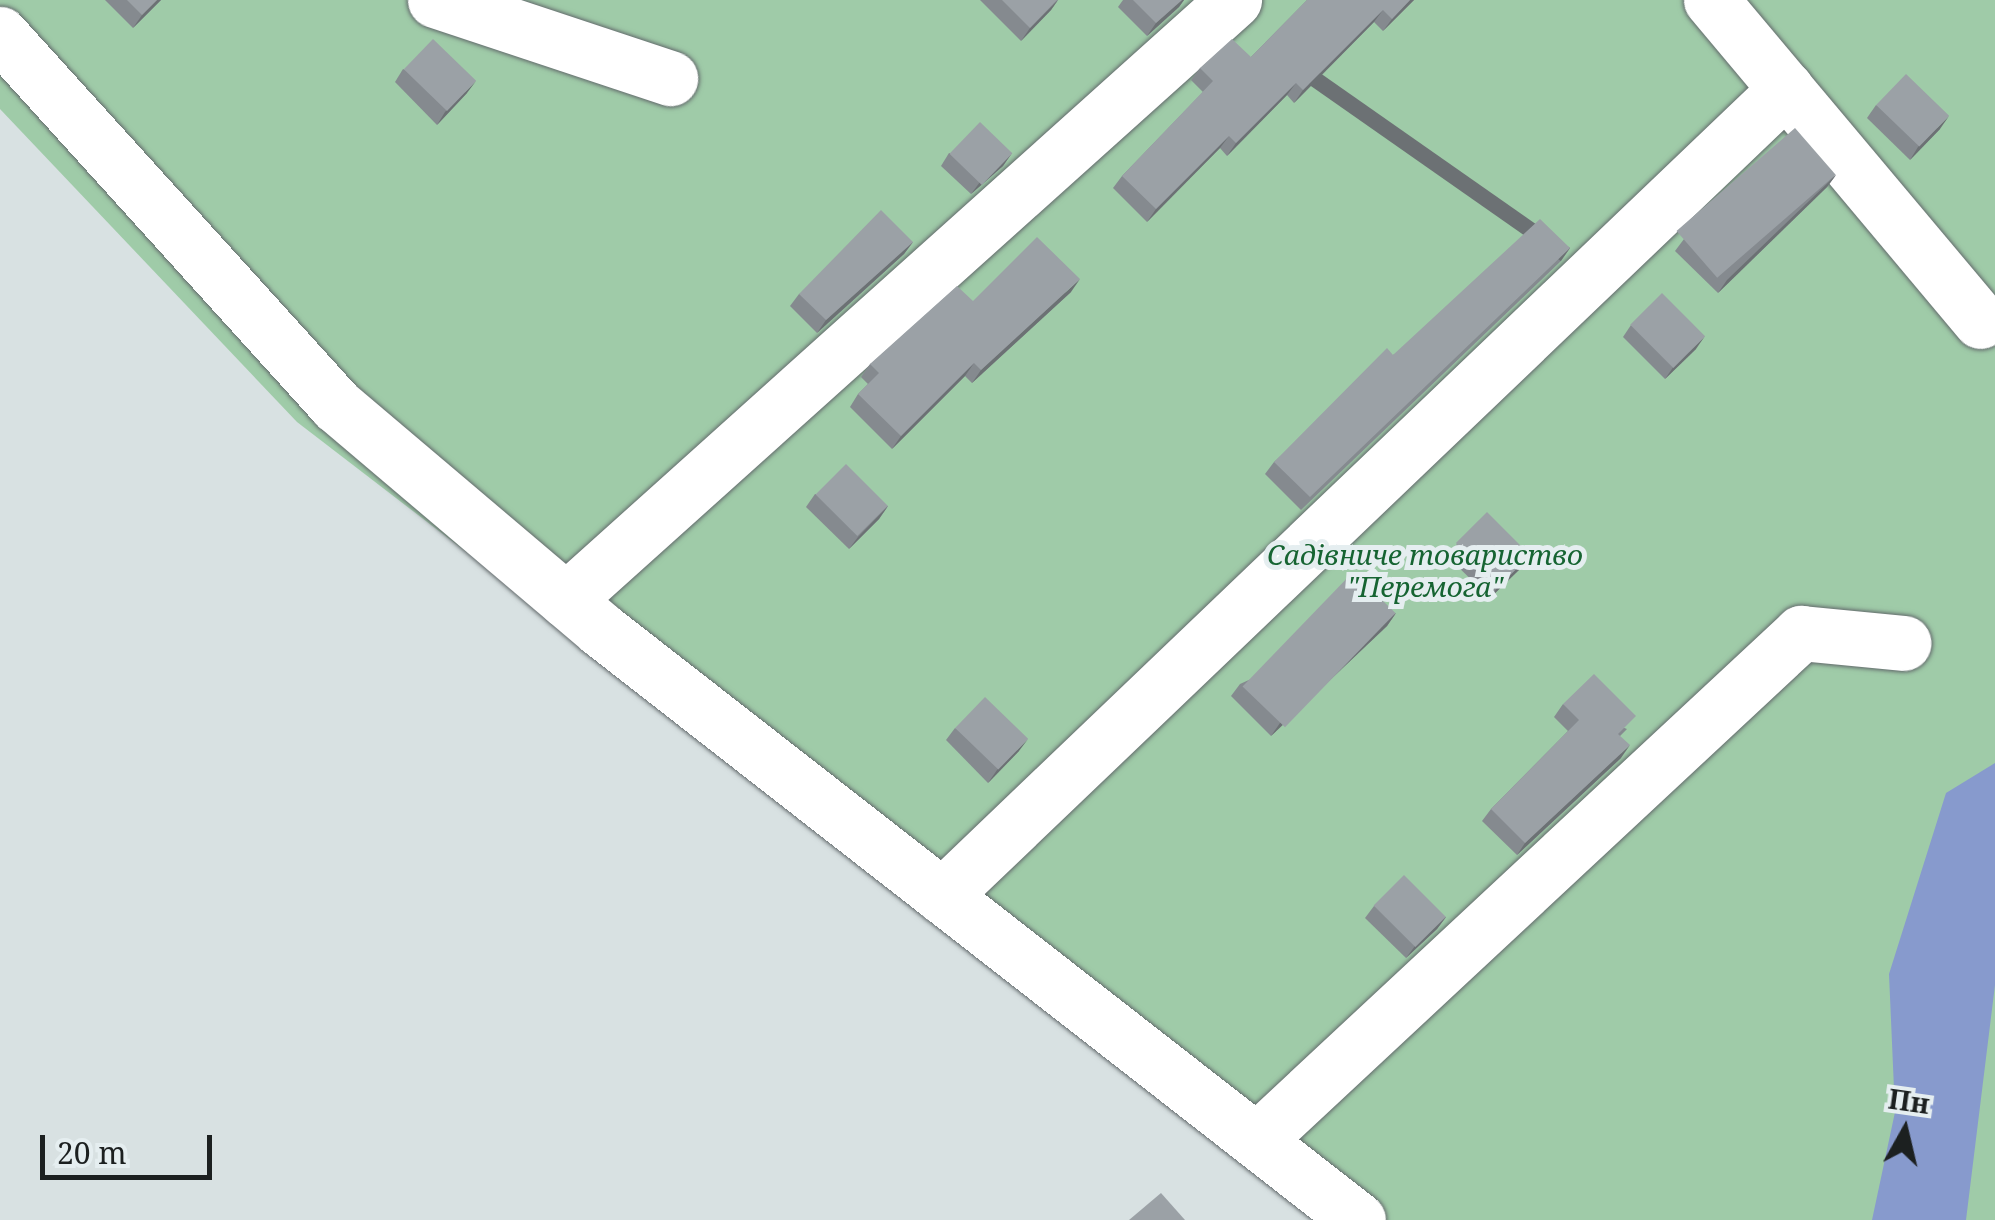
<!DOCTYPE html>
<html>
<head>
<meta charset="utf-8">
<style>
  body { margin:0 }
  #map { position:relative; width:1995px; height:1220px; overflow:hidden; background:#d8e1e2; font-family:"Noto Serif",serif }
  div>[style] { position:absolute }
  .green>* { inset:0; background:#9fcba8 }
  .water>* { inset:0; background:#879acd }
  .roads { filter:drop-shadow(0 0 2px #636a6c) drop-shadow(0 0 2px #636a6c) }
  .minor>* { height:55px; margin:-27.5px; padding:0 27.5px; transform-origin:27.5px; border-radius:27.5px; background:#fff }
  .wall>* { inset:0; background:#858a8f }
  .shaded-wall>* { inset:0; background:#6c7174; transform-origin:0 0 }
  .building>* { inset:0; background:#9ba1a6; transform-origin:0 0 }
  span { translate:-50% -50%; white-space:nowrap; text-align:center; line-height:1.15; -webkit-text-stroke:10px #e5eef0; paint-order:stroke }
  .park-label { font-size:28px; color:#166432; font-style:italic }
  .north { position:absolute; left:1855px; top:1080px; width:100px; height:100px; -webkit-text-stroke:8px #e5eef0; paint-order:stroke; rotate:8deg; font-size:28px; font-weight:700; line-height:40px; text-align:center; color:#1c2020 }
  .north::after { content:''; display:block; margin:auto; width:35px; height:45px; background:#1c2020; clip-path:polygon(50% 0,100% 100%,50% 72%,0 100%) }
  .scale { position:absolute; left:40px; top:1135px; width:172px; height:45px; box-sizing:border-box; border:5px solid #1c2020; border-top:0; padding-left:12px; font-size:30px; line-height:35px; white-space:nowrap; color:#1c2020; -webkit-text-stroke:8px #e5eef0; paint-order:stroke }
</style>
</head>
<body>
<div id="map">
  <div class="green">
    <i style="clip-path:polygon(0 0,1995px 0,1995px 1220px,1336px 1220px,297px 422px,0 109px)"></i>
  </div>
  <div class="water">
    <i style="clip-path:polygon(1995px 763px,1995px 985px,1966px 1220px,1872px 1220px,1895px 1112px,1889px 974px,1946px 793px)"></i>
  </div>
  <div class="roads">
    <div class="minor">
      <i style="left:435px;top:0;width:248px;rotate:18.4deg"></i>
      <i style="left:1711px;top:0;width:419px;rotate:50deg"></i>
      <i style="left:0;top:34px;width:501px;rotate:47.83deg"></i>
      <i style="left:336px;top:405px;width:346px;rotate:40.3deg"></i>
      <i style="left:600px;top:629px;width:961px;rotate:37.94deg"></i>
      <i style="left:566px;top:600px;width:898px;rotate:-41.93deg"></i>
      <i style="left:942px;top:896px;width:1168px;rotate:-43.72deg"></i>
      <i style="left:1257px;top:1140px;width:744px;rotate:-42.98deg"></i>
      <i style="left:1801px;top:633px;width:103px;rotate:5.5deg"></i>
    </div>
  </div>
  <div class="wall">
    <i style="clip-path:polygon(105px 0,161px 0,133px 28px)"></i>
    <i style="clip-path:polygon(980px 0,1058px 0,1051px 10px,1021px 41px)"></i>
    <i style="clip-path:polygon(1123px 0,1184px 0,1179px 7px,1147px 36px,1118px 7px)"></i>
    <i style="clip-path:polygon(1307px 0,1414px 0,1383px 31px,1374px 22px,1294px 103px,1287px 95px,1227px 156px,1220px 148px,1147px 222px,1113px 188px,1122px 176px,1203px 92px,1191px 80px,1200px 68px,1251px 57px)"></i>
    <i style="clip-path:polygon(403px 69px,467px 93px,437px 125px,395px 82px)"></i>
    <i style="clip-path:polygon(1876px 105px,1940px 129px,1910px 160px,1867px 118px)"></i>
    <i style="clip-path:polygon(949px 153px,1012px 153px,1003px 166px,971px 194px,941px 166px)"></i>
    <i style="clip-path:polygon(1836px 175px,1827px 187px,1718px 293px,1675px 251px,1684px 239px)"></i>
    <i style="clip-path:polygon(913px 242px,904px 254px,817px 333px,790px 306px,799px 294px)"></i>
    <i style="clip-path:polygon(1570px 248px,1561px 261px,1301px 510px,1265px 474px,1274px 462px,1393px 355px)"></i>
    <i style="clip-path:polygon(1071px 292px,972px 383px,965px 376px,892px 449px,850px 407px,858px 394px,868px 384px,861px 377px,870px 364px,973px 301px)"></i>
    <i style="clip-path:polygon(1631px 325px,1696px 349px,1665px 379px,1623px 337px)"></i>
    <i style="clip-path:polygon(815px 494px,888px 506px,879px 519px,849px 549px,806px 507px)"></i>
    <i style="clip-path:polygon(1457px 544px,1521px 568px,1490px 598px,1448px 557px)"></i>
    <i style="clip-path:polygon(1396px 613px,1387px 626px,1271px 736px,1231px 696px,1240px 684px)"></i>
    <i style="clip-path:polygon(1563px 704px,1627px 729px,1620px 736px,1621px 758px,1517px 855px,1482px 821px,1491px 809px,1568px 731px,1554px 717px)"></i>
    <i style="clip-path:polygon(955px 728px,1019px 751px,988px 783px,946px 740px)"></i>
    <i style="clip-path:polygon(1374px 906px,1446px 917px,1437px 929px,1406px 958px,1365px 918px)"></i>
  </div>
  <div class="shaded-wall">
    <i style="clip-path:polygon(157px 0,161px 0,133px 28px,142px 15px)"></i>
    <i style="clip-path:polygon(1058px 0,1051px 10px,1021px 41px,1030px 28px)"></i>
    <i style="clip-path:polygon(1182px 0,1184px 0,1179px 7px,1147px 36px,1156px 23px)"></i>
    <i style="clip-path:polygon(1410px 0,1414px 0,1383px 31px,1392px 19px)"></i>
    <i style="clip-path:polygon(1383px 10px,1374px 22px,1294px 103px,1303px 90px)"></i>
    <i style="clip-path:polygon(476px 81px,467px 93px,437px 125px,445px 112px)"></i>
    <i style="clip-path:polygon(1296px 83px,1287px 95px,1227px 156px,1236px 143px)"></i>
    <i style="clip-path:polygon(1949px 116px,1940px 129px,1910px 160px,1918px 147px)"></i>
    <i style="clip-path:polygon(1229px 136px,1220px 148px,1147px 222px,1156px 209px)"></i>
    <i style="clip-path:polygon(1012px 153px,1003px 166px,971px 194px,980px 182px)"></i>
    <i style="clip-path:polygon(1836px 175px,1827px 187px,1718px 293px,1727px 280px)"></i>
    <i style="clip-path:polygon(913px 242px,904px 254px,817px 333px,826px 320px)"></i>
    <i style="left:1570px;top:248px;width:16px;height:360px;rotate:125deg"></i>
    <i style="clip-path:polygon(1080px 279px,1071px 292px,972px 383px,981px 370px)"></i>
    <i style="clip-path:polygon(1705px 336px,1696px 349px,1665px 379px,1674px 366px)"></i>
    <i style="clip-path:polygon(974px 363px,965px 376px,892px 449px,901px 436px)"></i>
    <i style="clip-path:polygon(888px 506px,879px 519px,849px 549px,858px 537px)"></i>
    <i style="clip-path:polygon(1530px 555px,1521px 568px,1490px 598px,1499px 585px)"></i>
    <i style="clip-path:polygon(1396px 613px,1387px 626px,1271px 736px,1280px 723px)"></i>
    <i style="clip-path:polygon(1028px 739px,1019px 751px,988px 783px,997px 770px)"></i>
    <i style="clip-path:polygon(1630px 745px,1621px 758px,1517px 855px,1525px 843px)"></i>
    <i style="clip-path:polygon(1446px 917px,1437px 929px,1406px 958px,1415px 946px)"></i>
  </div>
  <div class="building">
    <i style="clip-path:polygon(127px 0,157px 0,142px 15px)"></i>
    <i style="clip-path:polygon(1002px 0,1057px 0,1030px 28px)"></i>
    <i style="clip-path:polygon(1133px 0,1182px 0,1156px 23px)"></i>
    <i style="clip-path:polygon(1307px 0,1410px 0,1392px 19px,1383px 10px,1303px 90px,1296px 83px,1236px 143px,1229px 136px,1156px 209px,1122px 176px,1213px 81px,1200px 68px,1232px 39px,1251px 57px)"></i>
    <i style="left:433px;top:39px;width:60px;height:42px;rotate:44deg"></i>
    <i style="left:1906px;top:74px;width:60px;height:43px;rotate:44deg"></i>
    <i style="left:980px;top:122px;width:45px;height:44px;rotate:44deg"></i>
    <i style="left:1795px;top:128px;width:62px;height:157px;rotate:49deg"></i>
    <i style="clip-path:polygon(881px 210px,913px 242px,826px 320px,799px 294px)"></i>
    <i style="clip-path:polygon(1540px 219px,1570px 248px,1310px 497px,1274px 462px,1387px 348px,1393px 355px)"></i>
    <i style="clip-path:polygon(1037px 237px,1080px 279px,981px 370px,974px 363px,901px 436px,858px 394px,879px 373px,870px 364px,957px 286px,973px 301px)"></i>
    <i style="left:1662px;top:293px;width:61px;height:45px;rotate:45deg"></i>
    <i style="left:846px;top:464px;width:59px;height:43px;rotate:45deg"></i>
    <i style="left:1487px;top:512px;width:61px;height:44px;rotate:45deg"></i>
    <i style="left:1353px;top:572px;width:59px;height:159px;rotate:44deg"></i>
    <i style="clip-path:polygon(1594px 674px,1636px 716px,1618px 734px,1630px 745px,1525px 843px,1491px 809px,1579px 720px,1563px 704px)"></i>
    <i style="left:985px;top:697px;width:60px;height:43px;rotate:44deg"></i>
    <i style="left:1404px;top:875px;width:59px;height:43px;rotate:45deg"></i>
    <i style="clip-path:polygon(1161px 1193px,1185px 1220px,1129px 1220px)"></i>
  </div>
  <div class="park-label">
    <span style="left:1425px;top:570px">Садівниче товариство<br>"Перемога"</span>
  </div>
  <div class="north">Пн</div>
  <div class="scale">20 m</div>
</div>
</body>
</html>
